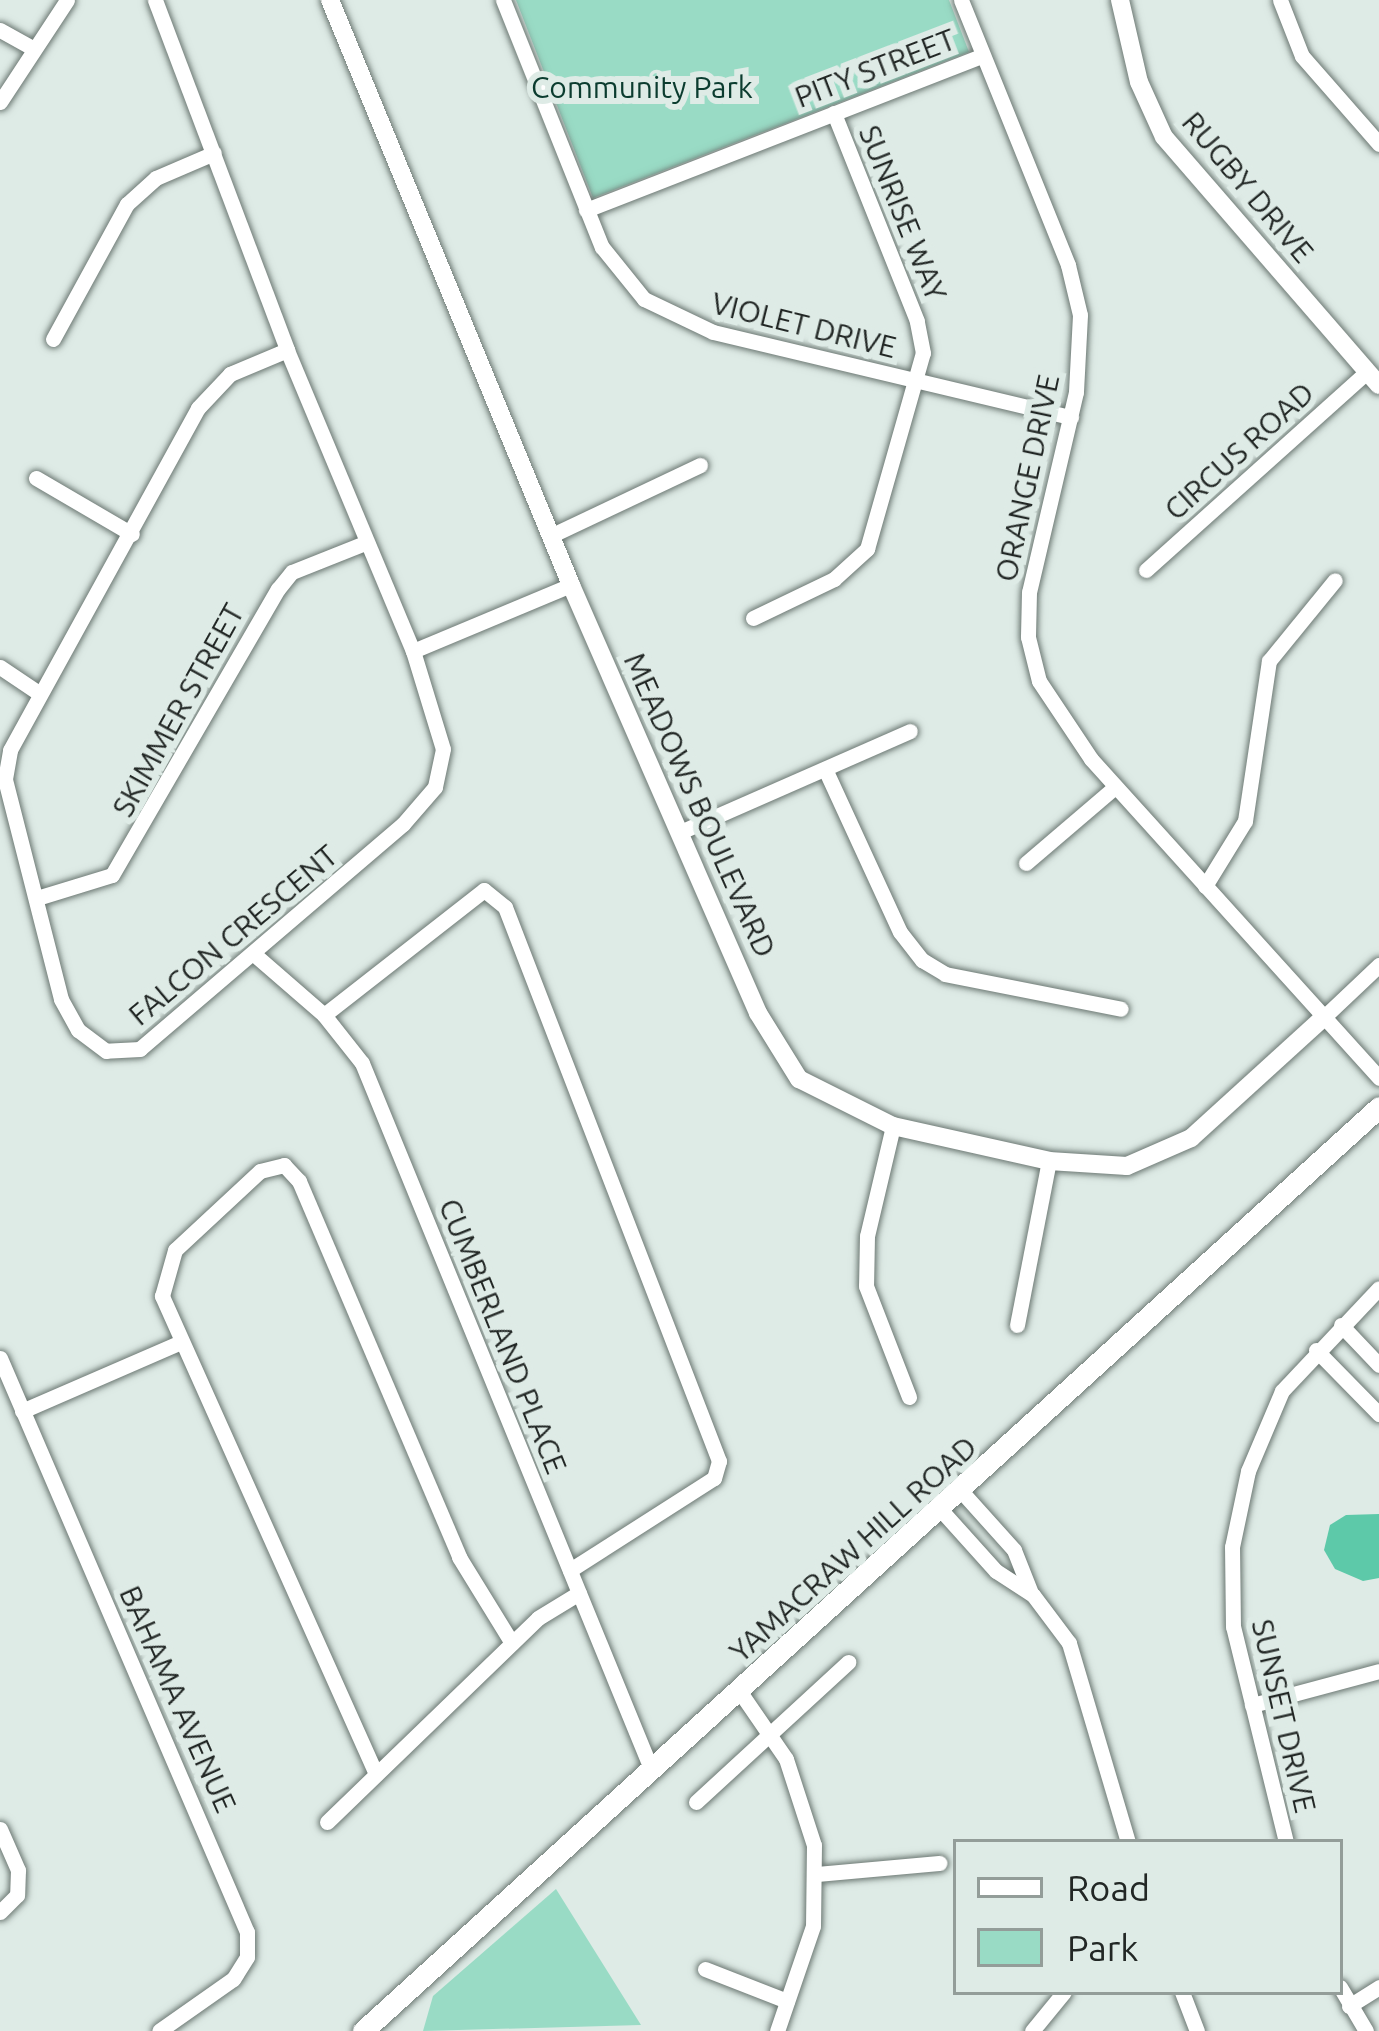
<!DOCTYPE html>
<html>
<head>
<meta charset="utf-8">
<style>
  body { margin:0 }
  #map { position:relative; width:1379px; height:2031px; overflow:hidden; background:#deebe6; font-family:Ubuntu,sans-serif }
  div>[style] { position:absolute }
  .green>* { inset:0; background:#99dbc5 }
  .water>* { inset:0; background:#5dc9a9 }
  .roads { filter:drop-shadow(0 0 3px #6c7873) drop-shadow(0 0 3px #6c7873) }
  .minor>* { height:15px; margin:-7.5px; padding:0 7.5px; transform-origin:7.5px; border-radius:7.5px; background:#fff }
  .tertiary>* { height:18px; margin:-9px; padding:0 9px; transform-origin:9px; border-radius:9px; background:#fff }
  .secondary>* { height:21px; margin:-10.5px; padding:0 10.5px; transform-origin:10.5px; border-radius:10.5px; background:#fff }
  span { translate:-50% -50%; white-space:nowrap; text-align:center; line-height:1.15; -webkit-text-stroke:12px #deebe6; paint-order:stroke }
  .street-label { font-size:30px; color:#222725 }
  .park-label { font-size:30px; color:#0b3c2f }
  .legend { position:absolute; left:953px; top:1839px; width:390px; height:156px; box-sizing:border-box; background:#deebe6; border:3px solid #939d99; margin:0; padding:15px 21px; list-style:none; font-size:36px; color:#222725 }
  .legend li { display:flex; align-items:center; gap:24px; height:60px }
  .legend b { width:60px; border:3px solid #939d99 }
</style>
</head>
<body>
<div id="map">
  <div class="green">
    <i style="clip-path:polygon(516px 0,949px 0,969px 52px,593px 198px)"></i>
    <i style="clip-path:polygon(556px 1889px,641px 2025px,423px 2031px,433px 1996px)"></i>
  </div>
  <div class="water">
    <i style="clip-path:polygon(1379px 1514px,1379px 1578px,1363px 1581px,1335px 1569px,1324px 1550px,1330px 1525px,1346px 1515px)"></i>
  </div>
  <div class="roads">
    <div class="minor">
      <i style="left:155px;top:0;width:374px;rotate:69.3deg"></i>
      <i style="left:287px;top:350px;width:326px;rotate:67.3deg"></i>
      <i style="left:413px;top:651px;width:102px;rotate:73deg"></i>
      <i style="left:443px;top:749px;width:39px;rotate:102deg"></i>
      <i style="left:435px;top:787px;width:49px;rotate:130.9deg"></i>
      <i style="left:403px;top:824px;width:346px;rotate:139.5deg"></i>
      <i style="left:140px;top:1049px;width:34px;rotate:177deg"></i>
      <i style="left:106px;top:1051px;width:35px;rotate:-143deg"></i>
      <i style="left:78px;top:1030px;width:35px;rotate:-119deg"></i>
      <i style="left:61px;top:999px;width:227px;rotate:-104.3deg"></i>
      <i style="left:5px;top:779px;width:29px;rotate:-80deg"></i>
      <i style="left:10px;top:750px;width:390px;rotate:-61.2deg"></i>
      <i style="left:198px;top:408px;width:47px;rotate:-46.7deg"></i>
      <i style="left:230px;top:374px;width:62px;rotate:-22.8deg"></i>
      <i style="left:503px;top:0;width:266px;rotate:68.2deg"></i>
      <i style="left:602px;top:247px;width:67px;rotate:51.1deg"></i>
      <i style="left:644px;top:299px;width:76px;rotate:25.6deg"></i>
      <i style="left:713px;top:332px;width:368px;rotate:13.4deg"></i>
      <i style="left:961px;top:0;width:286px;rotate:68deg"></i>
      <i style="left:1068px;top:265px;width:51px;rotate:76.5deg"></i>
      <i style="left:1080px;top:315px;width:77px;rotate:93deg"></i>
      <i style="left:1076px;top:392px;width:205px;rotate:103.2deg"></i>
      <i style="left:1029px;top:592px;width:45px;rotate:91.3deg"></i>
      <i style="left:1028px;top:637px;width:45px;rotate:76deg"></i>
      <i style="left:1039px;top:681px;width:94px;rotate:56.3deg"></i>
      <i style="left:1091px;top:759px;width:430px;rotate:47.9deg"></i>
      <i style="left:1280px;top:0;width:60px;rotate:68.6deg"></i>
      <i style="left:1302px;top:56px;width:117px;rotate:48.8deg"></i>
      <i style="left:0;top:30px;width:35px;rotate:29deg"></i>
      <i style="left:0;top:102px;width:122px;rotate:-56.7deg"></i>
      <i style="left:586px;top:210px;width:425px;rotate:-21.3deg"></i>
      <i style="left:53px;top:339px;width:154px;rotate:-61.3deg"></i>
      <i style="left:127px;top:204px;width:39px;rotate:-42deg"></i>
      <i style="left:156px;top:178px;width:63px;rotate:-23.3deg"></i>
      <i style="left:36px;top:478px;width:111px;rotate:30.3deg"></i>
      <i style="left:550px;top:536px;width:166px;rotate:-25.3deg"></i>
      <i style="left:1146px;top:570px;width:297px;rotate:-41.9deg"></i>
      <i style="left:753px;top:618px;width:90px;rotate:-25.7deg"></i>
      <i style="left:834px;top:579px;width:45px;rotate:-42.3deg"></i>
      <i style="left:867px;top:549px;width:204px;rotate:-74.1deg"></i>
      <i style="left:923px;top:353px;width:33px;rotate:-101deg"></i>
      <i style="left:917px;top:321px;width:224px;rotate:-111.8deg"></i>
      <i style="left:413px;top:651px;width:171px;rotate:-22.7deg"></i>
      <i style="left:0;top:667px;width:48px;rotate:34deg"></i>
      <i style="left:825px;top:769px;width:179px;rotate:65.3deg"></i>
      <i style="left:900px;top:932px;width:36px;rotate:52deg"></i>
      <i style="left:922px;top:960px;width:27px;rotate:31deg"></i>
      <i style="left:945px;top:974px;width:179px;rotate:11.2deg"></i>
      <i style="left:680px;top:832px;width:251px;rotate:-23.7deg"></i>
      <i style="left:1026px;top:863px;width:117px;rotate:-40.5deg"></i>
      <i style="left:1205px;top:886px;width:76px;rotate:-58.4deg"></i>
      <i style="left:1245px;top:821px;width:162px;rotate:-81.5deg"></i>
      <i style="left:1269px;top:661px;width:104px;rotate:-50.8deg"></i>
      <i style="left:37px;top:898px;width:78px;rotate:-17deg"></i>
      <i style="left:112px;top:875px;width:331px;rotate:-59.9deg"></i>
      <i style="left:278px;top:589px;width:22px;rotate:-51deg"></i>
      <i style="left:292px;top:572px;width:79px;rotate:-21.7deg"></i>
      <i style="left:255px;top:955px;width:91px;rotate:41deg"></i>
      <i style="left:324px;top:1015px;width:61px;rotate:51.6deg"></i>
      <i style="left:362px;top:1063px;width:765px;rotate:67.73deg"></i>
      <i style="left:324px;top:1015px;width:203px;rotate:-38deg"></i>
      <i style="left:484px;top:890px;width:27px;rotate:39deg"></i>
      <i style="left:505px;top:907px;width:594px;rotate:68.88deg"></i>
      <i style="left:719px;top:1461px;width:18px;rotate:106deg"></i>
      <i style="left:714px;top:1478px;width:171px;rotate:147.4deg"></i>
      <i style="left:1324px;top:1017px;width:76px;rotate:-43.4deg"></i>
      <i style="left:893px;top:1126px;width:113px;rotate:103.3deg"></i>
      <i style="left:867px;top:1236px;width:50px;rotate:91.1deg"></i>
      <i style="left:866px;top:1286px;width:119px;rotate:68.8deg"></i>
      <i style="left:1017px;top:1325px;width:167px;rotate:-79deg"></i>
      <i style="left:1341px;top:1325px;width:55px;rotate:46.5deg"></i>
      <i style="left:1316px;top:1350px;width:90px;rotate:45.5deg"></i>
      <i style="left:0;top:1358px;width:625px;rotate:66.72deg"></i>
      <i style="left:247px;top:1932px;width:25px;rotate:90deg"></i>
      <i style="left:247px;top:1957px;width:26px;rotate:122deg"></i>
      <i style="left:233px;top:1979px;width:90px;rotate:144.9deg"></i>
      <i style="left:22px;top:1411px;width:173px;rotate:-23.5deg"></i>
      <i style="left:962px;top:1492px;width:78px;rotate:48.1deg"></i>
      <i style="left:1014px;top:1550px;width:46px;rotate:68.4deg"></i>
      <i style="left:941px;top:1510px;width:82px;rotate:48deg"></i>
      <i style="left:996px;top:1571px;width:44px;rotate:33deg"></i>
      <i style="left:1033px;top:1595px;width:60px;rotate:53.1deg"></i>
      <i style="left:1069px;top:1643px;width:208px;rotate:73.5deg"></i>
      <i style="left:740px;top:1692px;width:81px;rotate:55.5deg"></i>
      <i style="left:786px;top:1759px;width:90px;rotate:72deg"></i>
      <i style="left:814px;top:1845px;width:81px;rotate:90.7deg"></i>
      <i style="left:813px;top:1926px;width:111px;rotate:108.9deg"></i>
      <i style="left:1252px;top:1705px;width:131px;rotate:-15deg"></i>
      <i style="left:376px;top:1774px;width:524px;rotate:-114.12deg"></i>
      <i style="left:162px;top:1296px;width:48px;rotate:-74.2deg"></i>
      <i style="left:175px;top:1250px;width:116px;rotate:-42.9deg"></i>
      <i style="left:260px;top:1171px;width:25px;rotate:-14deg"></i>
      <i style="left:284px;top:1165px;width:22px;rotate:47deg"></i>
      <i style="left:299px;top:1181px;width:409px;rotate:66.9deg"></i>
      <i style="left:459px;top:1557px;width:101px;rotate:58.4deg"></i>
      <i style="left:696px;top:1802px;width:207px;rotate:-42.6deg"></i>
      <i style="left:327px;top:1822px;width:293px;rotate:-44deg"></i>
      <i style="left:538px;top:1618px;width:48px;rotate:-31.4deg"></i>
      <i style="left:0;top:1829px;width:45px;rotate:66.3deg"></i>
      <i style="left:18px;top:1870px;width:25px;rotate:92deg"></i>
      <i style="left:17px;top:1895px;width:24px;rotate:135deg"></i>
      <i style="left:1286px;top:1842px;width:221px;rotate:-103.8deg"></i>
      <i style="left:1233px;top:1627px;width:80px;rotate:-90.7deg"></i>
      <i style="left:1232px;top:1547px;width:78px;rotate:-78.1deg"></i>
      <i style="left:1248px;top:1471px;width:87px;rotate:-67deg"></i>
      <i style="left:1282px;top:1391px;width:141px;rotate:-46.7deg"></i>
      <i style="left:816px;top:1874px;width:124px;rotate:-5.1deg"></i>
      <i style="left:705px;top:1969px;width:88px;rotate:21.3deg"></i>
      <i style="left:1340px;top:1987px;width:51px;rotate:59.4deg"></i>
      <i style="left:1182px;top:1992px;width:42px;rotate:69deg"></i>
      <i style="left:1349px;top:2006px;width:36px;rotate:-32deg"></i>
      <i style="left:1032px;top:2031px;width:50px;rotate:-50.6deg"></i>
    </div>
    <div class="tertiary">
      <i style="left:330px;top:0;width:633px;rotate:67.61deg"></i>
      <i style="left:571px;top:585px;width:467px;rotate:66.4deg"></i>
      <i style="left:758px;top:1013px;width:78px;rotate:58.2deg"></i>
      <i style="left:799px;top:1079px;width:105px;rotate:26.6deg"></i>
      <i style="left:893px;top:1126px;width:160px;rotate:12.6deg"></i>
      <i style="left:1049px;top:1161px;width:78px;rotate:3.7deg"></i>
      <i style="left:1127px;top:1166px;width:70px;rotate:-23.6deg"></i>
      <i style="left:1191px;top:1138px;width:180px;rotate:-42.3deg"></i>
      <i style="left:1120px;top:0;width:84px;rotate:77deg"></i>
      <i style="left:1139px;top:82px;width:60px;rotate:65.6deg"></i>
      <i style="left:1164px;top:137px;width:328px;rotate:49.1deg"></i>
    </div>
    <div class="secondary">
      <i style="left:363px;top:2031px;width:1373px;rotate:-42.28deg"></i>
    </div>
  </div>
  <div class="street-label">
    <span style="left:875px;top:68px;rotate:-21deg">PITY STREET</span>
    <span style="left:1248px;top:187px;rotate:50deg">RUGBY DRIVE</span>
    <span style="left:903px;top:213px;rotate:68deg">SUNRISE WAY</span>
    <span style="left:804px;top:325px;rotate:14deg">VIOLET DRIVE</span>
    <span style="left:1239px;top:451px;rotate:-42deg">CIRCUS ROAD</span>
    <span style="left:1027px;top:478px;rotate:-78deg">ORANGE DRIVE</span>
    <span style="left:178px;top:710px;rotate:-61deg">SKIMMER STREET</span>
    <span style="left:700px;top:805px;rotate:66deg">MEADOWS BOULEVARD</span>
    <span style="left:233px;top:935px;rotate:-40deg">FALCON CRESCENT</span>
    <span style="left:503px;top:1336px;rotate:68deg">CUMBERLAND PLACE</span>
    <span style="left:853px;top:1549px;rotate:-42deg">YAMACRAW HILL ROAD</span>
    <span style="left:178px;top:1699px;rotate:66deg">BAHAMA AVENUE</span>
    <span style="left:1284px;top:1716px;rotate:77deg">SUNSET DRIVE</span>
  </div>
  <div class="park-label">
    <span style="left:642px;top:87px">Community Park</span>
  </div>
  <ul class="legend">
  <li><b style="height:15px;background:#fff"></b>Road</li>
  <li><b style="height:33px;background:#99dbc5"></b>Park</li>
  </ul>
</div>
</body>
</html>
